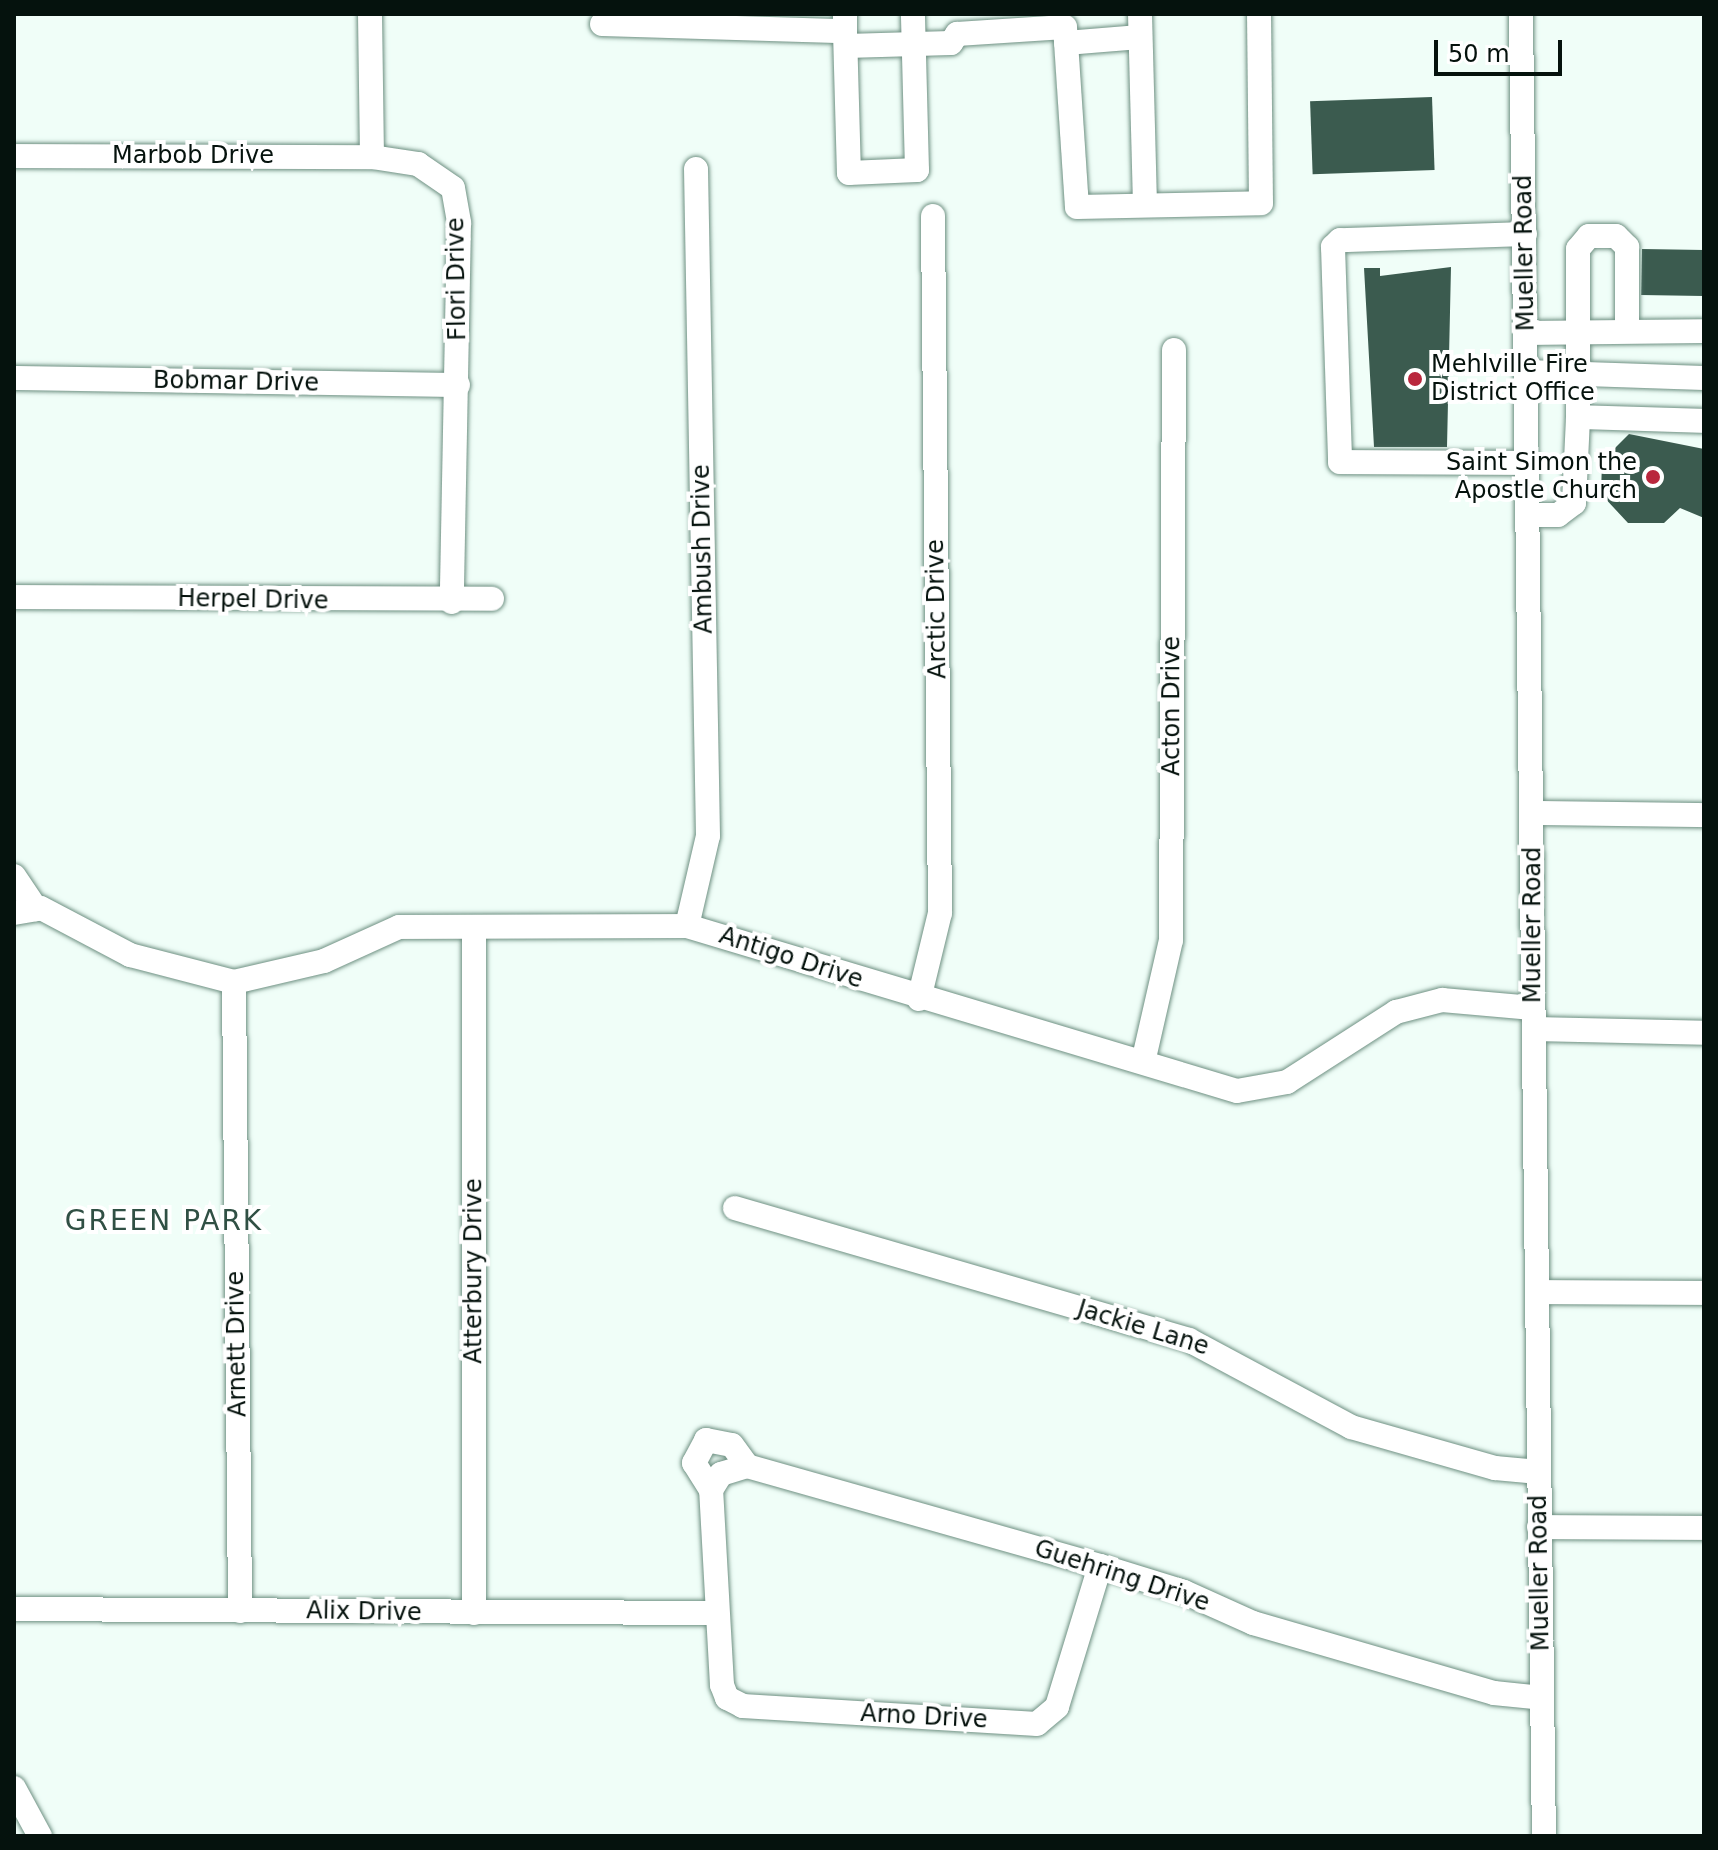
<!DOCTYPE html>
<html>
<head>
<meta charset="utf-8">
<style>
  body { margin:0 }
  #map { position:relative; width:1718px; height:1850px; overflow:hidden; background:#f0fef8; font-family:"DejaVu Sans",sans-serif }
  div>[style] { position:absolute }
  .building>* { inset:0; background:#3b5b4f; transform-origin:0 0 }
  .roads { filter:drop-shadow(0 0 2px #6e9082) drop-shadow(0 0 2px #6e9082) }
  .minor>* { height:24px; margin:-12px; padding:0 12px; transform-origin:12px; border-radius:12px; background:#fff }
  .dots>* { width:22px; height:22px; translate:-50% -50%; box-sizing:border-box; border:4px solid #fff; border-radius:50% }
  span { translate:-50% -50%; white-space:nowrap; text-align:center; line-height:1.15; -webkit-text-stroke:8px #fff; paint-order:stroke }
  .street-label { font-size:24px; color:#05120d }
  .poi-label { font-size:24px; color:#05120d }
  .left { translate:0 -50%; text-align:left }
  .right { translate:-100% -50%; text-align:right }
  .quarter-label { font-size:28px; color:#305044; letter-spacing:2px }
  .frame { position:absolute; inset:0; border:16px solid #05120d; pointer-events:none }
  .scale { position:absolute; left:1434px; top:40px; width:128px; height:36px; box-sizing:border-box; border:4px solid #05120d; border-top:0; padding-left:10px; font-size:24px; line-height:28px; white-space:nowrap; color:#05120d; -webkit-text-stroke:6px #fff; paint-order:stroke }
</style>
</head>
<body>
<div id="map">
  <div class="building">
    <i style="left:1432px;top:97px;width:73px;height:122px;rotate:88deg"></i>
    <i style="left:1642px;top:249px;width:62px;height:46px;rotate:1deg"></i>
    <i style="clip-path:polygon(1451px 267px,1447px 447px,1374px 447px,1364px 268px,1380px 268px,1380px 276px)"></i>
    <i style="clip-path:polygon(1629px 434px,1704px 449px,1704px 518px,1680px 508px,1664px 523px,1628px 523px,1601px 494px,1602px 461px)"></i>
  </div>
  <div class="roads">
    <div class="minor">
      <i style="left:370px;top:14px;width:143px;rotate:89.2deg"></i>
      <i style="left:372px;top:157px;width:47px;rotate:8.7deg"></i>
      <i style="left:418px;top:164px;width:42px;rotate:34.4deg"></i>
      <i style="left:453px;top:188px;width:36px;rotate:80deg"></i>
      <i style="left:459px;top:223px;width:379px;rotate:91.1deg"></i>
      <i style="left:1140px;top:14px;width:191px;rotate:88.5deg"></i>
      <i style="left:1521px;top:14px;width:1822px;rotate:89.28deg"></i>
      <i style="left:602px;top:24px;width:243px;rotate:1.7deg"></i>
      <i style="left:845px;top:31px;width:17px;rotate:-90deg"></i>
      <i style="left:845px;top:32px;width:141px;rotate:88.4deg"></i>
      <i style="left:849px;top:173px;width:68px;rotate:-2.5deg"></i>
      <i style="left:917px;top:170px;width:156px;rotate:-91.5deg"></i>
      <i style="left:1066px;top:43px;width:74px;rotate:-4.6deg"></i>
      <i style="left:846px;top:46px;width:105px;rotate:-1.6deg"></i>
      <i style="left:951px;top:43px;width:11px;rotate:-56deg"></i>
      <i style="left:957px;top:34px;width:108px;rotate:-3.7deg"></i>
      <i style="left:1065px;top:27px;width:180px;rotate:86.2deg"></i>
      <i style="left:1077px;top:207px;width:184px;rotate:-1.2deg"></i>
      <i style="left:1261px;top:203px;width:189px;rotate:-90.6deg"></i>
      <i style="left:14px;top:156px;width:358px;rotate:0.2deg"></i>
      <i style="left:1525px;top:234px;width:185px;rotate:178.1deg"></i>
      <i style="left:1340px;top:240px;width:10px;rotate:135deg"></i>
      <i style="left:1333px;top:247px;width:215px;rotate:88.1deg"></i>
      <i style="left:1340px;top:462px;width:187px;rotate:0.3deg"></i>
      <i style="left:1525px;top:333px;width:179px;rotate:-0.6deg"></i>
      <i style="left:1526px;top:372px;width:178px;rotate:1.9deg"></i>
      <i style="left:14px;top:378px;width:444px;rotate:0.9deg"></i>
      <i style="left:1578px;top:417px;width:168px;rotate:-90deg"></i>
      <i style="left:1578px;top:249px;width:17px;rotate:-50deg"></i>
      <i style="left:1589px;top:236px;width:27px"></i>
      <i style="left:1616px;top:236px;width:16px;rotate:45deg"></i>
      <i style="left:1627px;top:247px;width:83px;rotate:90deg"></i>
      <i style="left:1528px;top:515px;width:30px"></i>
      <i style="left:1558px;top:515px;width:20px;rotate:-37deg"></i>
      <i style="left:1574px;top:503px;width:86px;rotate:-87.3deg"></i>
      <i style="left:1578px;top:417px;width:126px;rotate:1.8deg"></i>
      <i style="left:14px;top:597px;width:478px;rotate:0.2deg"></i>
      <i style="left:1532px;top:813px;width:172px;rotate:0.7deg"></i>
      <i style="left:14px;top:876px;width:40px;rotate:56deg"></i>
      <i style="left:14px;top:913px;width:27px;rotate:-10deg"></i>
      <i style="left:41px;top:908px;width:101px;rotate:27.8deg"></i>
      <i style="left:130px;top:955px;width:107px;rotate:14.6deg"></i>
      <i style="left:234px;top:982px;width:92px;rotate:-13.1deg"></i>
      <i style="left:324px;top:961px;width:82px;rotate:-24.4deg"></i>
      <i style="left:399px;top:927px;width:288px;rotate:-0.2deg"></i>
      <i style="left:687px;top:926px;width:574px;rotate:16.7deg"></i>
      <i style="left:1237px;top:1091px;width:51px;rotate:-10.2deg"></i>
      <i style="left:1287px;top:1082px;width:130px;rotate:-32.7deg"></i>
      <i style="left:1396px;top:1012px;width:48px;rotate:-14.6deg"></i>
      <i style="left:1442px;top:1000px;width:91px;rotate:5deg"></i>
      <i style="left:687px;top:926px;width:92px;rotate:-76.9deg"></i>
      <i style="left:708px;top:836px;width:667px;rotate:-91.03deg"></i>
      <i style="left:234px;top:982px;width:629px;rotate:89.45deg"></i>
      <i style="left:919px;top:999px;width:89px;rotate:-76.3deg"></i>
      <i style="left:940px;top:913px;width:697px;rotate:-90.58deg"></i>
      <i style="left:1534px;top:1029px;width:170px;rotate:1.3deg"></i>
      <i style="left:1144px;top:1058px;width:121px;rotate:-77.1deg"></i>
      <i style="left:1171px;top:940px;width:590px;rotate:-89.71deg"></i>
      <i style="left:735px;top:1208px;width:473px;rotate:16.2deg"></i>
      <i style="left:1189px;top:1340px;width:184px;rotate:28.2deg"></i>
      <i style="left:1351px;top:1427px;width:150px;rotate:15.9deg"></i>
      <i style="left:1495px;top:1468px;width:44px;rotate:5.2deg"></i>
      <i style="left:1537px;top:1292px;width:167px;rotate:0.3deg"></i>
      <i style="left:711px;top:1490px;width:32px;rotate:-122deg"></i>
      <i style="left:694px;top:1463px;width:26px;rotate:-62deg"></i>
      <i style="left:706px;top:1440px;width:26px;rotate:11deg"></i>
      <i style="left:732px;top:1445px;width:26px;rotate:54deg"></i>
      <i style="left:1539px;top:1527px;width:165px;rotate:0.3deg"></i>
      <i style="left:1100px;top:1566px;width:147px;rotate:107deg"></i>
      <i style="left:1057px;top:1707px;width:26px;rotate:140deg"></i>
      <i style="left:1037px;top:1724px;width:295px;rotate:-176.5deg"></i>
      <i style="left:743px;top:1706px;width:18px;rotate:-153deg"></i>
      <i style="left:727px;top:1698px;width:14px;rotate:-111deg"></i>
      <i style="left:722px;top:1685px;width:195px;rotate:-93.2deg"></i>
      <i style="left:711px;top:1490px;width:19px;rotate:-58deg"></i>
      <i style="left:721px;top:1474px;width:27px;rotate:-17deg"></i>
      <i style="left:747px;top:1466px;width:367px;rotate:15.8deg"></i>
      <i style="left:1100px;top:1566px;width:88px;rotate:17.2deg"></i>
      <i style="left:1184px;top:1592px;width:76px;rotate:24.2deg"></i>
      <i style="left:1253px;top:1623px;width:251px;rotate:16.2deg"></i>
      <i style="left:1494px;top:1693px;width:48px;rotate:5.9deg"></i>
      <i style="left:14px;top:1609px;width:700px;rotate:0.33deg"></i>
      <i style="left:474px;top:1613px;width:684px;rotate:-90deg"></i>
      <i style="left:14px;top:1788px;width:55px;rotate:61.6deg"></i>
    </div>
  </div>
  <div class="dots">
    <i style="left:1415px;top:379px;background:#b9273d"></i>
    <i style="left:1653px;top:477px;background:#b9273d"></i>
  </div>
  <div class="street-label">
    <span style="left:193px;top:156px">Marbob Drive</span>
    <span style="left:1525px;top:253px;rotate:-91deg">Mueller Road</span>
    <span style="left:457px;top:279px;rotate:-91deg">Flori Drive</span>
    <span style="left:236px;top:382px;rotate:1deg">Bobmar Drive</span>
    <span style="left:703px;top:549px;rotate:-91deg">Ambush Drive</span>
    <span style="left:253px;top:600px;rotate:1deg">Herpel Drive</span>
    <span style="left:937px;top:609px;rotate:-91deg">Arctic Drive</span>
    <span style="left:1172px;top:706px;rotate:-90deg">Acton Drive</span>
    <span style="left:1533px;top:925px;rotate:-90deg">Mueller Road</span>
    <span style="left:791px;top:958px;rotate:18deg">Antigo Drive</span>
    <span style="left:474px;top:1271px;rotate:-90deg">Atterbury Drive</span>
    <span style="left:1143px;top:1328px;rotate:17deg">Jackie Lane</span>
    <span style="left:237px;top:1344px;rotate:-91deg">Arnett Drive</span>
    <span style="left:1540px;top:1573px;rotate:-91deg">Mueller Road</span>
    <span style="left:1122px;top:1576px;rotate:18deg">Guehring Drive</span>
    <span style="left:364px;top:1612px;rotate:1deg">Alix Drive</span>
    <span style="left:924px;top:1717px;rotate:3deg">Arno Drive</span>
  </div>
  <div class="poi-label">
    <span class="left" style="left:1431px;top:379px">Mehlville Fire<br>District Office</span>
    <span class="right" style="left:1637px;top:477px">Saint Simon the<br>Apostle Church</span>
  </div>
  <div class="quarter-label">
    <span style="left:164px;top:1221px">GREEN PARK</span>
  </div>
  <div class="frame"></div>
  <div class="scale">50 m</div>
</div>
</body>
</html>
